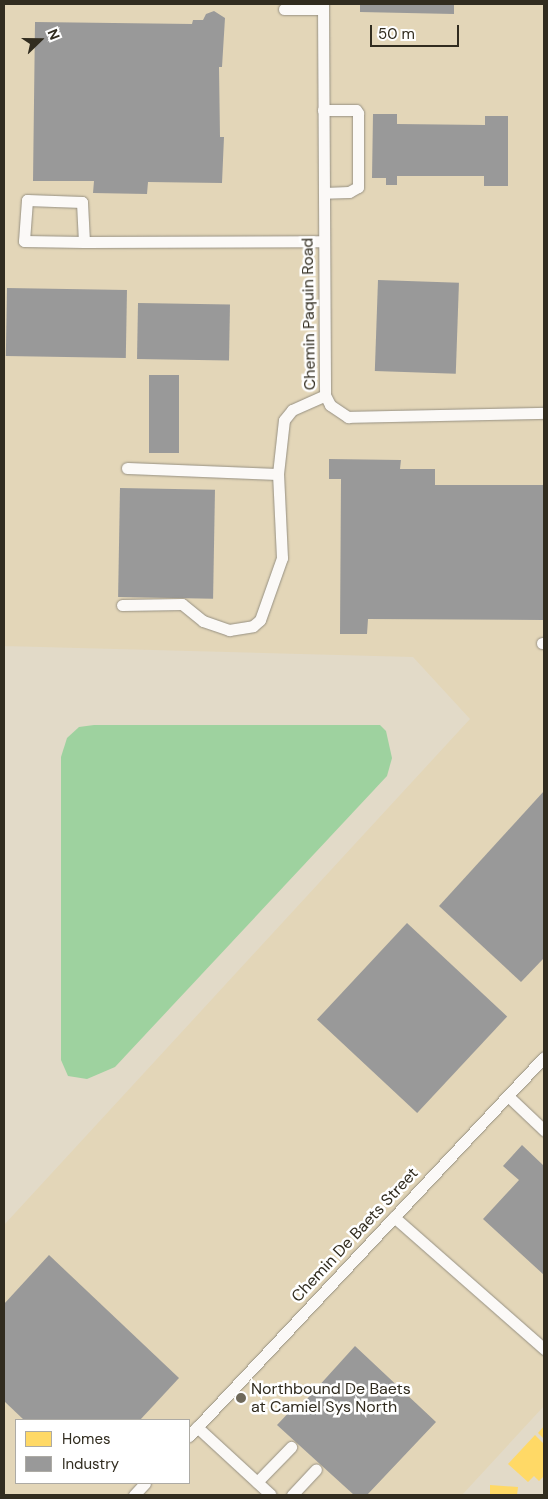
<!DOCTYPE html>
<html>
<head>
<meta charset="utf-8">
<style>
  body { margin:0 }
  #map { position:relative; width:548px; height:1499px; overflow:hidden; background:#e2dac8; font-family:"DM Sans",sans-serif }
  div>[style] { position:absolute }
  .built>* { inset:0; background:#e3d6b8 }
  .water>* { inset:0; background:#9ed29f }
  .homes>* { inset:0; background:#ffd966 }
  .industry>* { inset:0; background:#999; transform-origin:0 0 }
  .roads { filter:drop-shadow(0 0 1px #969082) drop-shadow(0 0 1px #969082) }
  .minor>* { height:11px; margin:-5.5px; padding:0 5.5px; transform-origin:5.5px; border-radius:5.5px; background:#fbf9f7 }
  .dots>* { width:14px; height:14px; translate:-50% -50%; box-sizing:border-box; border:2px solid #fff; border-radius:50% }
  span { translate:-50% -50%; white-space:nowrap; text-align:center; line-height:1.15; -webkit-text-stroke:5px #fff; paint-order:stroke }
  .street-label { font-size:16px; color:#312c1f }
  .poi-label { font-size:16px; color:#312c1f }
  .left { translate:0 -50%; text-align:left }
  .frame { position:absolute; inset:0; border:5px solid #312c1f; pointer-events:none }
  .legend { position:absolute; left:15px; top:1419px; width:175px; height:65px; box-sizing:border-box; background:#fff; border:1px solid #adaba5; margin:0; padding:6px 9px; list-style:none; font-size:15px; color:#312c1f }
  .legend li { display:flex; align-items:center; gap:10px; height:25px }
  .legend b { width:25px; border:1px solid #adaba5 }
  .north { position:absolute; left:15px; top:15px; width:50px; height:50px; -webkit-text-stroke:4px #fff; paint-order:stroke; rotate:68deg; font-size:14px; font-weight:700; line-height:20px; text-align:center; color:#312c1f }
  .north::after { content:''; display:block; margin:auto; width:18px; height:22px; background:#312c1f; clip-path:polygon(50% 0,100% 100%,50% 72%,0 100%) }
  .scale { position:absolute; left:370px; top:25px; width:89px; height:22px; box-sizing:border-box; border:2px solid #312c1f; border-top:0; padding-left:6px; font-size:15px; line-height:18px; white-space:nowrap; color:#312c1f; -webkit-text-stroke:4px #fff; paint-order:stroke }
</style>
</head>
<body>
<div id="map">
  <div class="built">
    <i style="clip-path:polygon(evenodd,4px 4px,544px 4px,544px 1406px,462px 1495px,4px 1495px,4px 1225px,470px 719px,413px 657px,4px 646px,4px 4px,16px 1420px,189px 1420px,189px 1483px,16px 1483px,16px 1420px)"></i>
  </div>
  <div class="water">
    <i style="clip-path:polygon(94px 725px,380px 725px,386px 731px,392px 758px,387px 776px,115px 1067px,87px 1079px,68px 1076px,61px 1060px,61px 757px,67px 738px,79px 727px)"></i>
  </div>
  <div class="homes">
    <i style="clip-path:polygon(544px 1426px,544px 1439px,538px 1433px)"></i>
    <i style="clip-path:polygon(535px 1435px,544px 1444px,544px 1476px,539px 1481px,534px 1476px,528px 1482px,508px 1464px)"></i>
    <i style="clip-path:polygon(490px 1485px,518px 1487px,517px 1495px,490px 1495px)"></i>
  </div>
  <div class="industry">
    <i style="clip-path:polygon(360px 4px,454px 4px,454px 14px,360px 12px)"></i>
    <i style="clip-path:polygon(214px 11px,225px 18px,222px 67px,219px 67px,220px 137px,224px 137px,222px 183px,148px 182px,147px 194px,93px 193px,94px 181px,33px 181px,35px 22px,192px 24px,193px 20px,203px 20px,206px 14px)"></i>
    <i style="clip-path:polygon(373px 114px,397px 114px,397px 124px,485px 125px,485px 116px,508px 116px,508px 186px,484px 186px,484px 176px,397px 176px,397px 185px,386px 185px,386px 178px,372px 178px)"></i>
    <i style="left:378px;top:280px;width:81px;height:91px;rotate:2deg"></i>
    <i style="left:7px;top:288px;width:120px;height:68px;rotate:1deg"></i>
    <i style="left:138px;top:303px;width:92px;height:56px;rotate:1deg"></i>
    <i style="left:149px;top:375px;width:30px;height:78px"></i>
    <i style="clip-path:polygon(329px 459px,401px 460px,400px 469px,435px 469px,435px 485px,544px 485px,544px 620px,368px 619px,367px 634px,340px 634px,341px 479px,329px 479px)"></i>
    <i style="left:120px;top:488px;width:95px;height:109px;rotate:1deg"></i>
    <i style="clip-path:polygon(544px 791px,544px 958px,521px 982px,439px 906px)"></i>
    <i style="left:407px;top:923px;width:137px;height:132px;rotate:43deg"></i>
    <i style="clip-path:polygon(522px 1145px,544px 1166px,544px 1275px,483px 1219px,519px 1180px,503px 1166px)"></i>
    <i style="clip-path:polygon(49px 1255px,179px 1378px,140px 1420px,24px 1420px,4px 1401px,4px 1304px)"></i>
    <i style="clip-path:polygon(355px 1346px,436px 1422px,367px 1495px,354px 1495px,277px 1425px,293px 1408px,297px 1410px)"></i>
  </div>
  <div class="roads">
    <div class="minor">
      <i style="left:323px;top:4px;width:391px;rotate:89.7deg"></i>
      <i style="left:325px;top:395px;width:11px;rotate:63deg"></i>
      <i style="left:330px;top:405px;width:22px;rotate:34deg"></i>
      <i style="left:348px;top:417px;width:196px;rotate:-1.2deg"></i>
      <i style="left:284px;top:9px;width:39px"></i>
      <i style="left:323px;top:110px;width:33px"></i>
      <i style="left:356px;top:110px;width:4px;rotate:56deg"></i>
      <i style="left:358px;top:113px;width:74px;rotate:90deg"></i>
      <i style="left:358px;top:187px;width:10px;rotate:151deg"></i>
      <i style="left:349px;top:192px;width:25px;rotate:178deg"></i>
      <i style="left:84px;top:242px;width:40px;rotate:-92.9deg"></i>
      <i style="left:82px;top:202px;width:55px;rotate:-177.9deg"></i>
      <i style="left:27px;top:200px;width:41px;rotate:94.2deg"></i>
      <i style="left:24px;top:241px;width:60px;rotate:1deg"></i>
      <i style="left:84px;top:242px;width:240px;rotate:-0.2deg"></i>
      <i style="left:127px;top:468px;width:151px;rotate:2.3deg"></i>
      <i style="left:122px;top:605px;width:60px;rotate:-1deg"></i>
      <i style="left:182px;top:604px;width:27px;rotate:39deg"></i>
      <i style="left:203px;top:621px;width:28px;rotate:19deg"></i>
      <i style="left:229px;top:630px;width:24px;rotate:-9deg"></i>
      <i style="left:253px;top:626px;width:9px;rotate:-41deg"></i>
      <i style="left:260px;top:620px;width:66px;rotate:-70.5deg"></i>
      <i style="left:282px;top:558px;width:84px;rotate:-92.7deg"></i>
      <i style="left:278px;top:474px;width:54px;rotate:-83.7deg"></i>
      <i style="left:284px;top:420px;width:13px;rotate:-51deg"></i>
      <i style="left:292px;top:410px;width:36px;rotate:-24deg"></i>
      <i style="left:542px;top:643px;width:2px"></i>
      <i style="left:508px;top:1096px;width:50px;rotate:43.4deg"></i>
      <i style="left:394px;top:1217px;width:200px;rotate:41.3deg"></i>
      <i style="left:197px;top:1427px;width:100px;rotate:42.6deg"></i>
      <i style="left:189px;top:1436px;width:519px;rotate:-46.87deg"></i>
      <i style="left:257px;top:1482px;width:49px;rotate:-45.8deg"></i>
      <i style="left:134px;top:1495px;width:16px;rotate:-47deg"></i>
      <i style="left:292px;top:1495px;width:35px;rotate:-47deg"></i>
    </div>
  </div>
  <div class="dots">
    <i style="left:241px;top:1398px;background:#6f695a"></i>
  </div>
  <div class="street-label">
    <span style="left:309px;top:314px;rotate:-91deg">Chemin Paquin Road</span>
    <span style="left:355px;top:1235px;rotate:-47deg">Chemin De Baets Street</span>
  </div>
  <div class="poi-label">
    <span class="left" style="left:251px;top:1398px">Northbound De Baets<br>at Camiel Sys North</span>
  </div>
  <div class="frame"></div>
  <ul class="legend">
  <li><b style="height:14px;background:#ffd966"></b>Homes</li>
  <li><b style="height:14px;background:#999"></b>Industry</li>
  </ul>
  <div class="north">N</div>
  <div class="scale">50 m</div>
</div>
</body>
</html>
